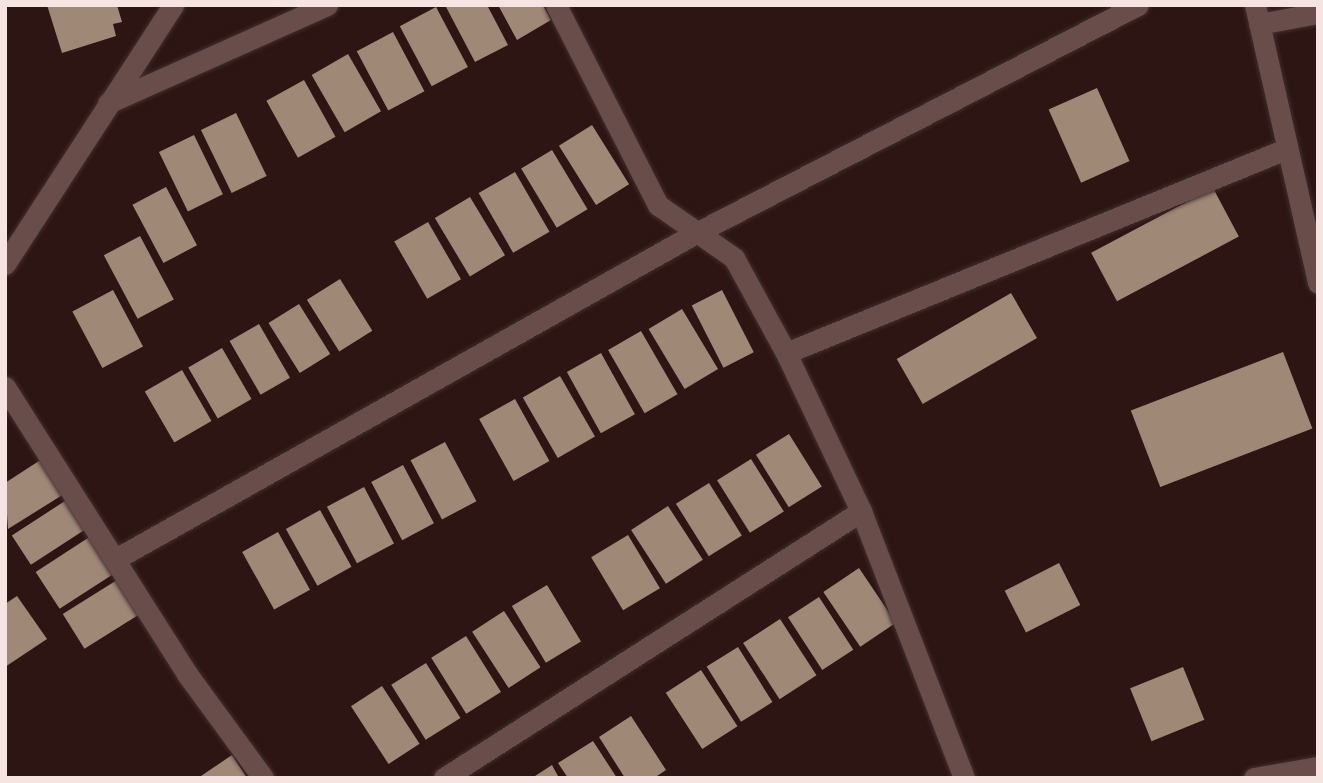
<!DOCTYPE html>
<html>
<head>
<meta charset="utf-8">
<style>
  body { margin:0 }
  #map { position:relative; width:1323px; height:783px; overflow:hidden; background:#2c1513; font-family:"Fira Sans",sans-serif }
  div>[style] { position:absolute }
  .building>* { inset:0; background:#a08877; transform-origin:0 0 }
  .roads { filter:drop-shadow(0 0 2px #402f2f) drop-shadow(0 0 2px #402f2f) }
  .minor>* { height:21px; margin:-10.5px; padding:0 10.5px; transform-origin:10.5px; border-radius:10.5px; background:#684d4a }
  span { translate:-50% -50%; white-space:nowrap; text-align:center; line-height:1.15; -webkit-text-stroke:7px #220c0b; paint-order:stroke }
  .frame { position:absolute; inset:0; border:7px solid #f5e4e2; pointer-events:none }
</style>
</head>
<body>
<div id="map">
  <div class="building">
    <i style="clip-path:polygon(47px 5px,117px 5px,122px 22px,113px 24px,116px 36px,62px 53px)"></i>
    <i style="clip-path:polygon(445px 5px,487px 5px,508px 45px,475px 62px)"></i>
    <i style="clip-path:polygon(498px 5px,543px 5px,551px 20px,517px 40px)"></i>
    <i style="left:436px;top:7px;width:68px;height:41px;rotate:62deg"></i>
    <i style="left:393px;top:32px;width:67px;height:41px;rotate:62deg"></i>
    <i style="left:348px;top:54px;width:66px;height:42px;rotate:60deg"></i>
    <i style="left:304px;top:80px;width:65px;height:43px;rotate:61deg"></i>
    <i style="left:1097px;top:88px;width:80px;height:53px;rotate:66deg"></i>
    <i style="left:236px;top:113px;width:70px;height:39px;rotate:64deg"></i>
    <i style="left:592px;top:125px;width:70px;height:39px;rotate:58deg"></i>
    <i style="left:194px;top:135px;width:66px;height:39px;rotate:64deg"></i>
    <i style="left:552px;top:150px;width:69px;height:36px;rotate:59deg"></i>
    <i style="left:515px;top:172px;width:69px;height:42px;rotate:60deg"></i>
    <i style="left:166px;top:187px;width:66px;height:38px;rotate:62deg"></i>
    <i style="left:1213px;top:188px;width:55px;height:138px;rotate:62deg"></i>
    <i style="left:470px;top:197px;width:68px;height:41px;rotate:59deg"></i>
    <i style="left:428px;top:222px;width:66px;height:39px;rotate:60deg"></i>
    <i style="left:140px;top:236px;width:72px;height:41px;rotate:62deg"></i>
    <i style="left:340px;top:279px;width:61px;height:39px;rotate:58deg"></i>
    <i style="left:113px;top:290px;width:64px;height:46px;rotate:62deg"></i>
    <i style="left:722px;top:290px;width:70px;height:34px;rotate:63deg"></i>
    <i style="left:1011px;top:293px;width:52px;height:132px;rotate:60deg"></i>
    <i style="left:299px;top:304px;width:59px;height:36px;rotate:58deg"></i>
    <i style="left:682px;top:309px;width:70px;height:39px;rotate:59deg"></i>
    <i style="left:259px;top:324px;width:62px;height:34px;rotate:60deg"></i>
    <i style="left:641px;top:331px;width:73px;height:38px;rotate:60deg"></i>
    <i style="left:222px;top:348px;width:59px;height:39px;rotate:60deg"></i>
    <i style="left:1283px;top:352px;width:82px;height:163px;rotate:69deg"></i>
    <i style="left:601px;top:353px;width:70px;height:39px;rotate:61deg"></i>
    <i style="left:182px;top:370px;width:59px;height:43px;rotate:60deg"></i>
    <i style="left:560px;top:376px;width:70px;height:43px;rotate:60deg"></i>
    <i style="left:515px;top:399px;width:71px;height:41px;rotate:61deg"></i>
    <i style="left:789px;top:434px;width:62px;height:39px;rotate:58deg"></i>
    <i style="left:445px;top:442px;width:67px;height:39px;rotate:62deg"></i>
    <i style="clip-path:polygon(42px 459px,64px 494px,8px 529px,5px 483px)"></i>
    <i style="left:751px;top:459px;width:62px;height:40px;rotate:58deg"></i>
    <i style="left:403px;top:465px;width:66px;height:36px;rotate:62deg"></i>
    <i style="left:709px;top:483px;width:62px;height:39px;rotate:58deg"></i>
    <i style="left:364px;top:487px;width:64px;height:42px;rotate:62deg"></i>
    <i style="left:68px;top:499px;width:35px;height:67px;rotate:57deg"></i>
    <i style="left:668px;top:506px;width:64px;height:44px;rotate:57deg"></i>
    <i style="left:320px;top:510px;width:65px;height:39px;rotate:61deg"></i>
    <i style="left:278px;top:532px;width:66px;height:41px;rotate:61deg"></i>
    <i style="left:628px;top:535px;width:62px;height:43px;rotate:59deg"></i>
    <i style="left:91px;top:536px;width:44px;height:66px;rotate:57deg"></i>
    <i style="left:1059px;top:563px;width:47px;height:61px;rotate:63deg"></i>
    <i style="left:859px;top:568px;width:66px;height:43px;rotate:56deg"></i>
    <i style="left:117px;top:580px;width:41px;height:64px;rotate:58deg"></i>
    <i style="left:547px;top:585px;width:66px;height:41px;rotate:59deg"></i>
    <i style="clip-path:polygon(17px 596px,47px 639px,5px 667px,5px 604px)"></i>
    <i style="left:819px;top:597px;width:63px;height:37px;rotate:57deg"></i>
    <i style="left:504px;top:611px;width:67px;height:38px;rotate:57deg"></i>
    <i style="left:780px;top:619px;width:67px;height:44px;rotate:57deg"></i>
    <i style="left:466px;top:636px;width:66px;height:41px;rotate:58deg"></i>
    <i style="left:738px;top:647px;width:65px;height:37px;rotate:58deg"></i>
    <i style="left:426px;top:663px;width:65px;height:41px;rotate:58deg"></i>
    <i style="left:1183px;top:667px;width:57px;height:57px;rotate:68deg"></i>
    <i style="left:701px;top:670px;width:67px;height:42px;rotate:57deg"></i>
    <i style="left:382px;top:686px;width:69px;height:37px;rotate:57deg"></i>
    <i style="clip-path:polygon(631px 716px,666px 770px,654px 778px,625px 778px,599px 737px)"></i>
    <i style="clip-path:polygon(593px 741px,617px 778px,568px 778px,558px 763px)"></i>
    <i style="clip-path:polygon(232px 755px,247px 778px,198px 778px)"></i>
    <i style="clip-path:polygon(552px 765px,559px 778px,532px 778px)"></i>
  </div>
  <div class="roads">
    <div class="minor">
      <i style="left:556px;top:5px;width:225px;rotate:63deg"></i>
      <i style="left:658px;top:205px;width:93px;rotate:34.9deg"></i>
      <i style="left:734px;top:258px;width:108px;rotate:61.3deg"></i>
      <i style="left:786px;top:353px;width:175px;rotate:64.6deg"></i>
      <i style="left:861px;top:511px;width:286px;rotate:68.9deg"></i>
      <i style="left:1255px;top:5px;width:285px;rotate:77.2deg"></i>
      <i style="left:1259px;top:24px;width:60px;rotate:-10.6deg"></i>
      <i style="left:108px;top:103px;width:240px;rotate:-24.1deg"></i>
      <i style="left:5px;top:264px;width:309px;rotate:-57deg"></i>
      <i style="left:786px;top:353px;width:540px;rotate:-22.2deg"></i>
      <i style="left:5px;top:387px;width:340px;rotate:57.6deg"></i>
      <i style="left:187px;top:674px;width:129px;rotate:53.8deg"></i>
      <i style="left:119px;top:557px;width:662px;rotate:-29.32deg"></i>
      <i style="left:696px;top:233px;width:497px;rotate:-27.3deg"></i>
      <i style="left:444px;top:778px;width:495px;rotate:-32.6deg"></i>
      <i style="left:1254px;top:778px;width:65px;rotate:-9.8deg"></i>
    </div>
  </div>
  <div class="frame"></div>
</div>
</body>
</html>
